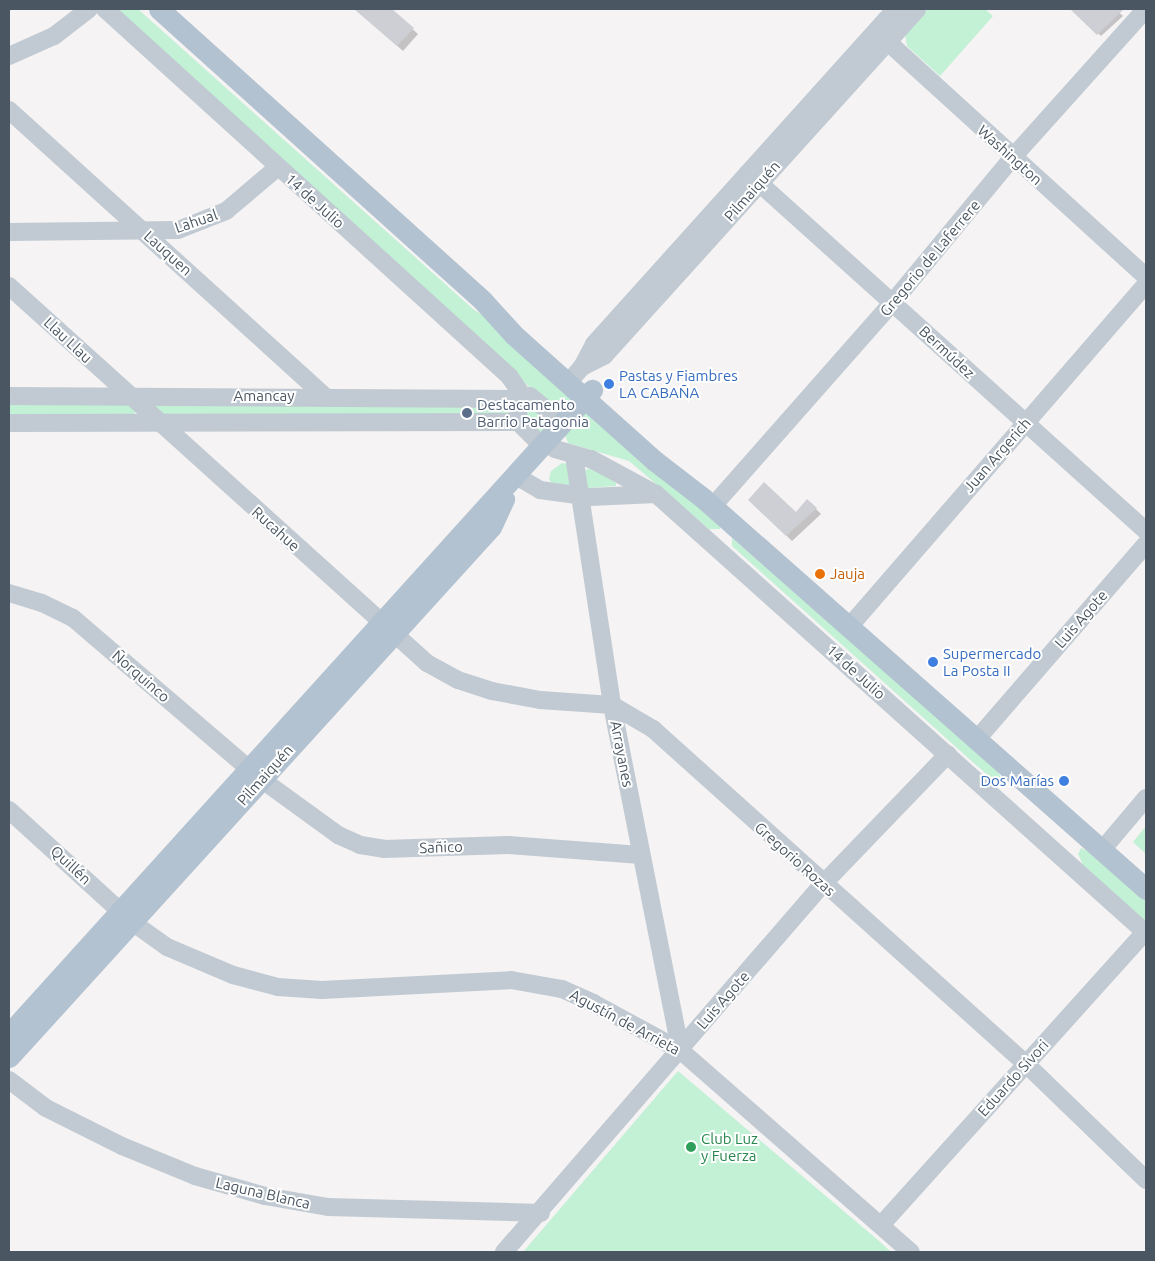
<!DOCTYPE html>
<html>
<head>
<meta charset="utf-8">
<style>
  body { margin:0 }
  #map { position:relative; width:1155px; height:1261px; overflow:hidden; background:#f5f3f3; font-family:Ubuntu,sans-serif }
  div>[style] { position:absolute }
  .green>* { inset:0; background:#c3f1d5 }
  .shadow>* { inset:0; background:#0003 }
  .building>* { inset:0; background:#cdcfd5 }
  .minor>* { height:18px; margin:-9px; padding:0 9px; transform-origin:9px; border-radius:9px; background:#c1cad2 }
  .major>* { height:21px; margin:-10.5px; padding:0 10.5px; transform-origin:10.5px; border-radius:10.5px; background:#b3c2d1 }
  .dots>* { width:14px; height:14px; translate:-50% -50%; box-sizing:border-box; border:2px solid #fff; border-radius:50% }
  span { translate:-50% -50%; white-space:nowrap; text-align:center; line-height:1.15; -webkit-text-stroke:4px #fff; paint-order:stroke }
  .street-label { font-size:15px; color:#4a5661 }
  .shop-label { font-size:15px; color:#366cbe }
  .left { translate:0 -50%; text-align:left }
  .right { translate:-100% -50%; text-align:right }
  .service-label { font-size:15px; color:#4e5e75 }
  .food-label { font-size:15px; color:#c56008 }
  .leisure-label { font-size:15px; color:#27864d }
  .frame { position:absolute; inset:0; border:10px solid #4a5661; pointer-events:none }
</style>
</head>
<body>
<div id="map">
  <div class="green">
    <i style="clip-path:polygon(114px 9px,138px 9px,473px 309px,510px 334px,575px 393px,562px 409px,548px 404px)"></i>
    <i style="clip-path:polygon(928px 9px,985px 9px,993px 16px,940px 76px,907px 46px,905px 34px)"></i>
    <i style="clip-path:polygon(9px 402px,128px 402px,136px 408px,136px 412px,133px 415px,9px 417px)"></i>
    <i style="clip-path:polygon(505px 402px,511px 408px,510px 416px,156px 417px,150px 404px)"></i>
    <i style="clip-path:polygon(528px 403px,550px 423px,540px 435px,521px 416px)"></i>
    <i style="clip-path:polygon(588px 411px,721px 522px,720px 529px,709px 529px,629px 461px,568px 443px,564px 432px)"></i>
    <i style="clip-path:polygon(562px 463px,569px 464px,572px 488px,555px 488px,549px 479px,551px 471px)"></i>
    <i style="clip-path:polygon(591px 467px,616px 483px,616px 486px,587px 488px,584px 471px)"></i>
    <i style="clip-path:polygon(732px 538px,995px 767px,1003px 781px,989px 776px,976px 765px,732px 546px)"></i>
    <i style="clip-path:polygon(1146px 826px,1146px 854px,1133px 842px)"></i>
    <i style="clip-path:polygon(1081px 848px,1092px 853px,1146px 899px,1146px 923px,1083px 865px,1078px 854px)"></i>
    <i style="clip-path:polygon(678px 1071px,879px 1241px,891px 1252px,523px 1252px)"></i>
  </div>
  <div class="shadow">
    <i style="clip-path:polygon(356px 9px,390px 9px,418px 34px,403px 51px)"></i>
    <i style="clip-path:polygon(1072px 9px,1115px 9px,1123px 16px,1101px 36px)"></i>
    <i style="clip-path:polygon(750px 500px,796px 514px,808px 501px,821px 514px,792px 541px)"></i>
  </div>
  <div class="building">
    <i style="clip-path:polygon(354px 9px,392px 9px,414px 28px,397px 46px)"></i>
    <i style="clip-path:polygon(1070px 9px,1124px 9px,1097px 35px)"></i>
    <i style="clip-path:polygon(764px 482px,796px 512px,807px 499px,817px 508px,786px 536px,748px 500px)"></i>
  </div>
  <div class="minor">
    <i style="left:105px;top:9px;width:546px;rotate:42.25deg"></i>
    <i style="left:509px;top:376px;width:24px;rotate:55deg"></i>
    <i style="left:878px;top:33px;width:362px;rotate:42.3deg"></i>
    <i style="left:9px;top:56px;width:49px;rotate:-24deg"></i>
    <i style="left:54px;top:36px;width:44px;rotate:-37.6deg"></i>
    <i style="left:9px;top:110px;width:428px;rotate:42.2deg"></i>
    <i style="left:748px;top:173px;width:535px;rotate:41.97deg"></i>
    <i style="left:9px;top:232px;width:169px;rotate:-0.7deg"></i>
    <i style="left:178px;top:230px;width:52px;rotate:-21.6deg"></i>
    <i style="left:226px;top:211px;width:68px;rotate:-40.2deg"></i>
    <i style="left:9px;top:286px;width:563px;rotate:42.05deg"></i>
    <i style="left:427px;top:663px;width:35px;rotate:29deg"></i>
    <i style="left:458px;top:680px;width:36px;rotate:18deg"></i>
    <i style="left:492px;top:691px;width:49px;rotate:10.6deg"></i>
    <i style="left:540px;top:700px;width:72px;rotate:4deg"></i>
    <i style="left:612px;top:705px;width:48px;rotate:30.3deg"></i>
    <i style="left:653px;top:729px;width:501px;rotate:41.93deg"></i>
    <i style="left:1026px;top:1064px;width:167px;rotate:44deg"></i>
    <i style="left:582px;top:367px;width:25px;rotate:-27deg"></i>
    <i style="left:604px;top:356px;width:467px;rotate:-47.9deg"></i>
    <i style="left:568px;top:383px;width:21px;rotate:-49deg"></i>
    <i style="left:582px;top:367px;width:26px;rotate:-62deg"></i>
    <i style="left:594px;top:344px;width:451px;rotate:-48deg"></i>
    <i style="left:9px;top:396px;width:510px;rotate:0.34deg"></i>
    <i style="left:9px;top:423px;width:509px;rotate:-0.11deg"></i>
    <i style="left:547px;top:441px;width:11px;rotate:45deg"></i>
    <i style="left:555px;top:449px;width:37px;rotate:16deg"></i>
    <i style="left:591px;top:459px;width:74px;rotate:28.3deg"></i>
    <i style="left:656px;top:494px;width:658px;rotate:41.86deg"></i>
    <i style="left:542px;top:446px;width:34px;rotate:-135deg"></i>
    <i style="left:518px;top:422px;width:23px;rotate:-88deg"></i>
    <i style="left:519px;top:399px;width:11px;rotate:-15deg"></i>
    <i style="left:530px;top:396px;width:43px;rotate:39.3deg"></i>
    <i style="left:574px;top:456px;width:252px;rotate:81.3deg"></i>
    <i style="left:612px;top:705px;width:352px;rotate:78.8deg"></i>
    <i style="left:516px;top:476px;width:28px;rotate:30deg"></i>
    <i style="left:540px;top:490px;width:50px;rotate:8deg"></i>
    <i style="left:590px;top:497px;width:66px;rotate:-2.6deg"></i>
    <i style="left:713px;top:506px;width:272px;rotate:-48.6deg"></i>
    <i style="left:893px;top:302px;width:188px;rotate:-50.4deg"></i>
    <i style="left:1013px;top:157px;width:199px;rotate:-48.1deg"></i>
    <i style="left:9px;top:593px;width:34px;rotate:17deg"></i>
    <i style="left:42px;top:603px;width:34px;rotate:26deg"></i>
    <i style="left:73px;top:618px;width:248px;rotate:40.6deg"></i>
    <i style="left:261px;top:779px;width:95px;rotate:36deg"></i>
    <i style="left:338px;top:835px;width:24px;rotate:24deg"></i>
    <i style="left:360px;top:845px;width:24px;rotate:9deg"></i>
    <i style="left:384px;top:849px;width:124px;rotate:-1.8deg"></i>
    <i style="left:508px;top:845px;width:133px;rotate:4.3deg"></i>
    <i style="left:849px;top:627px;width:454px;rotate:-49.1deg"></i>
    <i style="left:977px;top:739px;width:258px;rotate:-49.1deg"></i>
    <i style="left:9px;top:810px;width:166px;rotate:42.3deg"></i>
    <i style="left:132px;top:922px;width:43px;rotate:35.5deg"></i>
    <i style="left:167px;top:947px;width:72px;rotate:23deg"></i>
    <i style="left:233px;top:975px;width:47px;rotate:14.9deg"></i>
    <i style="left:278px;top:987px;width:44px;rotate:3.9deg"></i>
    <i style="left:322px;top:990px;width:189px;rotate:-3deg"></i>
    <i style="left:511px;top:980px;width:52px;rotate:10deg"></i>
    <i style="left:562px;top:989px;width:34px;rotate:24deg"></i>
    <i style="left:593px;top:1003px;width:99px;rotate:28.4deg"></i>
    <i style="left:680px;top:1050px;width:307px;rotate:41.2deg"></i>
    <i style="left:1102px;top:850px;width:68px;rotate:-49.8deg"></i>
    <i style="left:9px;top:1080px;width:46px;rotate:37.1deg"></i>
    <i style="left:46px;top:1108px;width:85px;rotate:26.6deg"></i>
    <i style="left:122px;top:1146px;width:79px;rotate:22.3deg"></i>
    <i style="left:195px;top:1176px;width:73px;rotate:15.9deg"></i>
    <i style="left:265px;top:1196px;width:64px;rotate:9.9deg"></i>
    <i style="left:328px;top:1207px;width:213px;rotate:1.6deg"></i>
    <i style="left:882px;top:1224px;width:393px;rotate:-48deg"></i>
    <i style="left:504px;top:1252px;width:487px;rotate:-49.1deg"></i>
    <i style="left:823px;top:884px;width:180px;rotate:-46.1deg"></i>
  </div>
  <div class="major">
    <i style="left:159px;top:9px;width:436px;rotate:42deg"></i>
    <i style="left:483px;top:301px;width:46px;rotate:47.6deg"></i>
    <i style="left:514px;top:335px;width:189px;rotate:41.8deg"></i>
    <i style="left:655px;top:461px;width:61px;rotate:37.6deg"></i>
    <i style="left:703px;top:498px;width:591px;rotate:41.43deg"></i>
    <i style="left:9px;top:1034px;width:869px;rotate:-47.85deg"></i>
    <i style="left:9px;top:1057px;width:716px;rotate:-47.72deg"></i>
    <i style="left:491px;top:527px;width:31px;rotate:-65deg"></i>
  </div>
  <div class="dots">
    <i style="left:609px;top:384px;background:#3f7fe0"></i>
    <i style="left:467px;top:413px;background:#5c6f8a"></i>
    <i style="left:820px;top:574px;background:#e8710a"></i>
    <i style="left:933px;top:662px;background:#3f7fe0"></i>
    <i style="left:1064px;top:781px;background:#3f7fe0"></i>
    <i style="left:691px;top:1147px;background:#2e9e5b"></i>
  </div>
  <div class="street-label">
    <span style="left:1010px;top:155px;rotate:42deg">Washington</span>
    <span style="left:752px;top:191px;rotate:-48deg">Pilmaiquén</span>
    <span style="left:315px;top:201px;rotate:42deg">14 de Julio</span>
    <span style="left:196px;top:221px;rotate:-19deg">Lahual</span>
    <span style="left:168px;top:253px;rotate:42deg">Lauquen</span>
    <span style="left:930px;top:258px;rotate:-50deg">Gregorio de Laferrere</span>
    <span style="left:68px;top:340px;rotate:43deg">Llau Llau</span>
    <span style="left:947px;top:352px;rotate:43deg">Bermúdez</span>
    <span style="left:264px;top:396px">Amancay</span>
    <span style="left:997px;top:455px;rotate:-49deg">Juan Argerich</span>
    <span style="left:276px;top:529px;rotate:42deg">Rucahue</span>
    <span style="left:1081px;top:619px;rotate:-49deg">Luis Agote</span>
    <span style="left:856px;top:672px;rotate:42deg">14 de Julio</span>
    <span style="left:141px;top:676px;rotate:41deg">Ñorquinco</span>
    <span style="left:622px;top:754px;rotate:79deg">Arrayanes</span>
    <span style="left:265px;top:775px;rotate:-48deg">Pilmaiquén</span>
    <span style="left:441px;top:847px;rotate:-2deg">Sañico</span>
    <span style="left:795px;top:859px;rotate:42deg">Gregorio Rozas</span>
    <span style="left:71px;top:865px;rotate:43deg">Quillén</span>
    <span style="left:723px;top:1000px;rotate:-49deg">Luis Agote</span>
    <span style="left:625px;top:1022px;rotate:28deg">Agustín de Arrieta</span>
    <span style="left:1013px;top:1078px;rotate:-48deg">Eduardo Sívori</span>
    <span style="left:263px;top:1193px;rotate:13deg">Laguna Blanca</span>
  </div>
  <div class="shop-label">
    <span class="left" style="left:619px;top:384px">Pastas y Fiambres<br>LA CABAÑA</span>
    <span class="left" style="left:943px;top:662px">Supermercado<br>La Posta II</span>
    <span class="right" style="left:1054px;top:781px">Dos Marías</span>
  </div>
  <div class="service-label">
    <span class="left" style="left:477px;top:413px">Destacamento<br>Barrio Patagonia</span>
  </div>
  <div class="food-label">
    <span class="left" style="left:830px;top:574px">Jauja</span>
  </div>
  <div class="leisure-label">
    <span class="left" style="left:701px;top:1147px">Club Luz<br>y Fuerza</span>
  </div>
  <div class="frame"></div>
</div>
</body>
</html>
